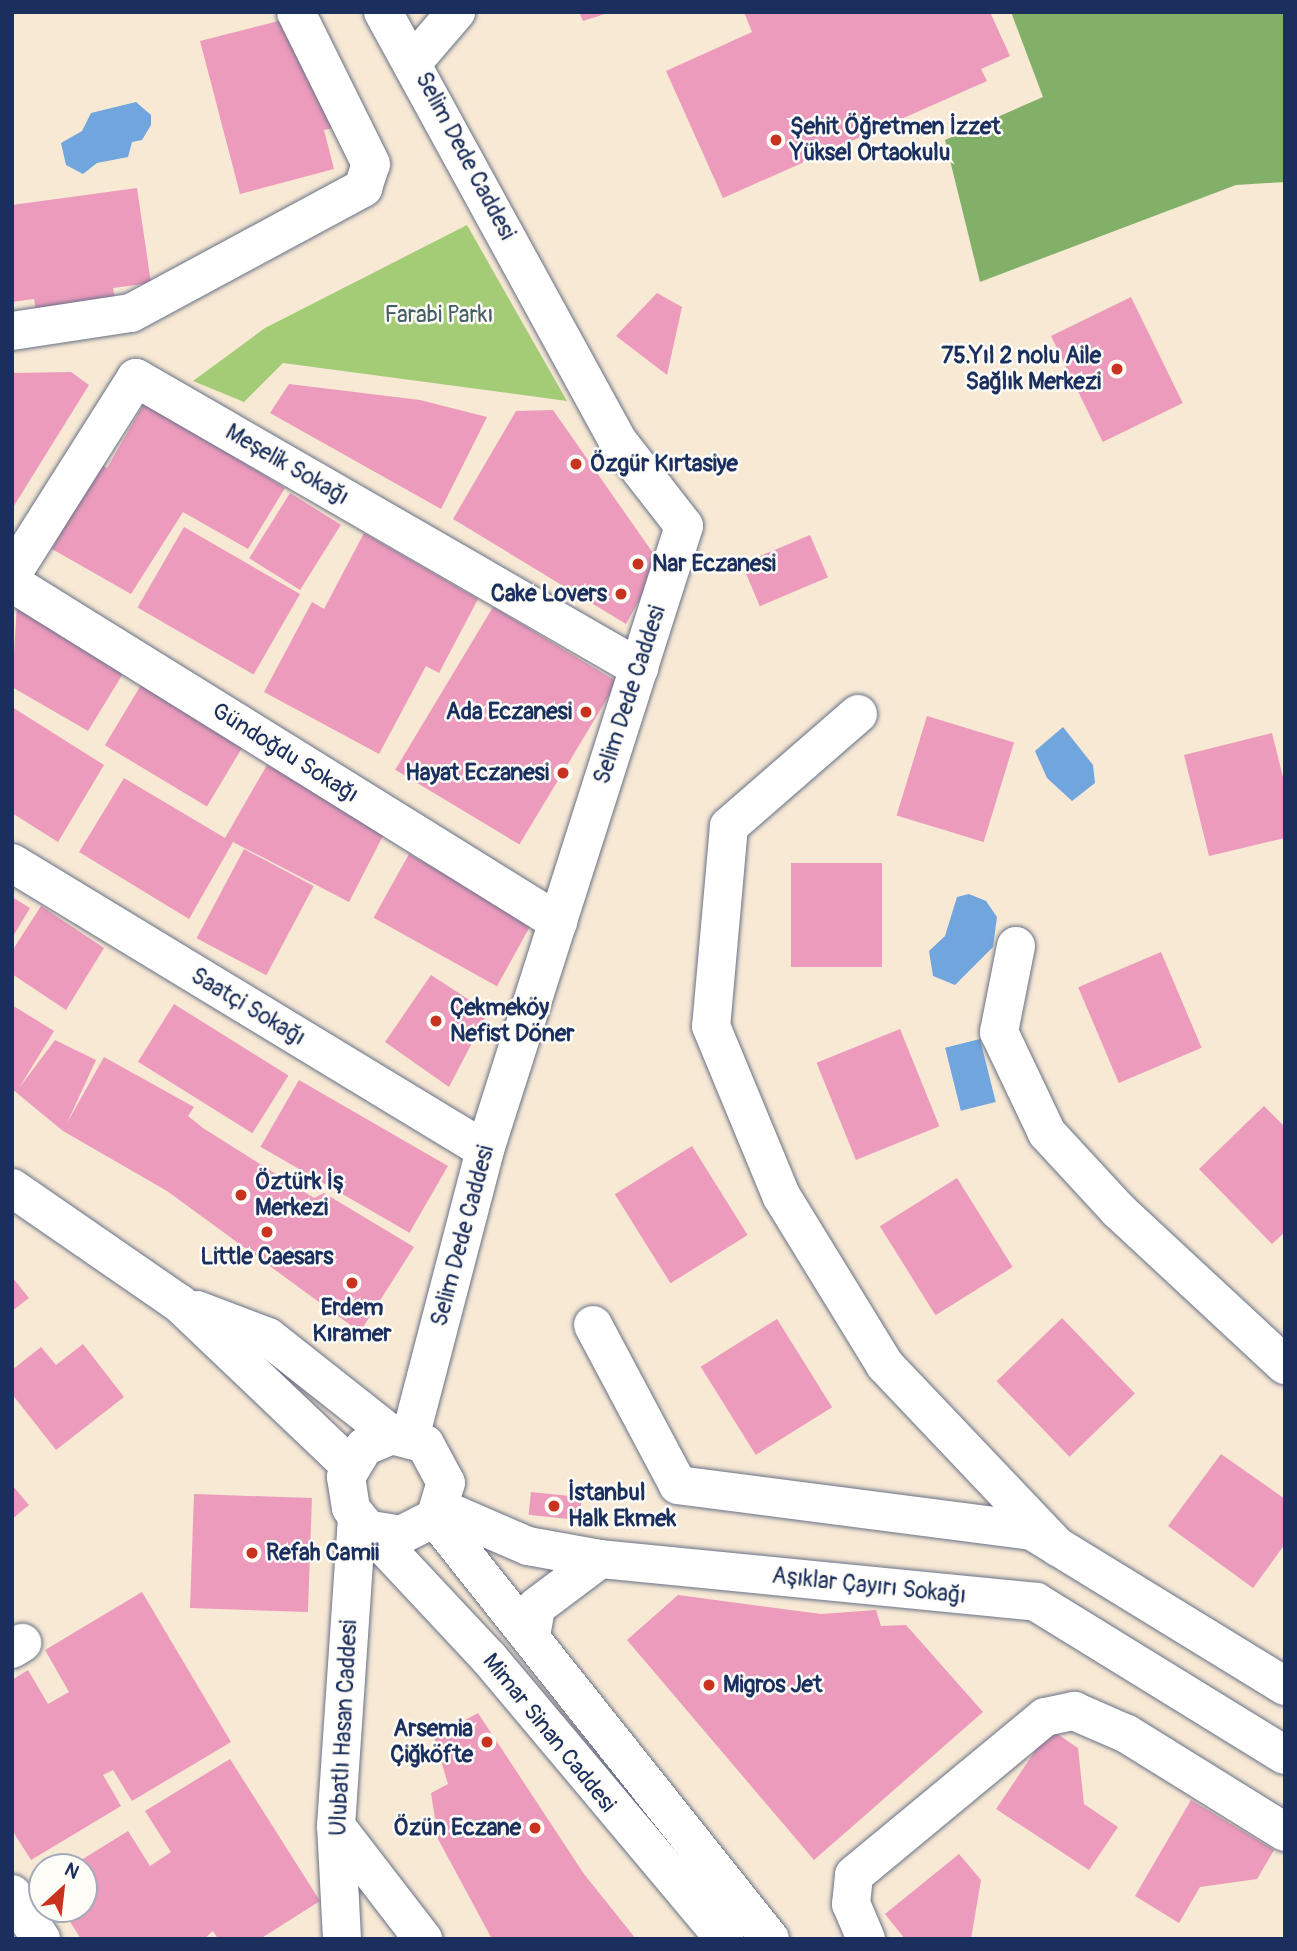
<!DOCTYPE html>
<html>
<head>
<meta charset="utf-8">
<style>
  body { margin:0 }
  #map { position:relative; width:1297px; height:1951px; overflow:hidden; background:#f7e9d4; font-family:Pangolin,sans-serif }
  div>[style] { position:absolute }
  .green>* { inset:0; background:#a4cc77 }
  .forest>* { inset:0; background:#83b068 }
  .water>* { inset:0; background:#71a5dd; transform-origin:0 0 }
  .building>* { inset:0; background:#ec9bbc; transform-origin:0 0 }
  .roads { filter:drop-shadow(0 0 2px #687087) drop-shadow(0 0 2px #687087) }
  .minor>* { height:38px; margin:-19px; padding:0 19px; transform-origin:19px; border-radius:19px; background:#fff }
  .major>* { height:38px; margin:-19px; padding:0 19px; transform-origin:19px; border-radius:19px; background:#fff }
  .dots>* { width:19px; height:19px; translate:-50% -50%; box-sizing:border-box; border:4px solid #fdfcf7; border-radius:50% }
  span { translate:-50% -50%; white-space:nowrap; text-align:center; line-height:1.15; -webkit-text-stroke:5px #fdfcf7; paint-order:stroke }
  .poi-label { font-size:23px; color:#1b2f5e; font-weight:700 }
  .left { translate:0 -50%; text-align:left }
  .right { translate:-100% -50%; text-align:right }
  .street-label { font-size:23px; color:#1b2f5e }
  .park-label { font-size:23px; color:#445e66 }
  .frame { position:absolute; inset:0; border:14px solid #1b2f5e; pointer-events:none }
  .north { position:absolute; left:28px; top:1853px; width:70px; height:70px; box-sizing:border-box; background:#fdfcf7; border:2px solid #a3aaba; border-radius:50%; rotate:27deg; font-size:19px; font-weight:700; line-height:28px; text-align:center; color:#1b2f5e }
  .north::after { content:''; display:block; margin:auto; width:24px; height:32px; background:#c8321e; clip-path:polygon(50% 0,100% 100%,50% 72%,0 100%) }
</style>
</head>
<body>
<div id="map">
  <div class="green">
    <i style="clip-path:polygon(467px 225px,567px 401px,283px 363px,244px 402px,193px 381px,265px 328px)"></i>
  </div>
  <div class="forest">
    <i style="clip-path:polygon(1011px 12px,1285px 12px,1285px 182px,1236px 185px,980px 282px,945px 140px,1043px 97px)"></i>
  </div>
  <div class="water">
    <i style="clip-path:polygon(136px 102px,151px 115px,151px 125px,142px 140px,132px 142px,128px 157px,97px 163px,83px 174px,66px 165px,61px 143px,82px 131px,91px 113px)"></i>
    <i style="clip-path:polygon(1063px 727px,1093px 765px,1095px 783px,1072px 801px,1047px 778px,1035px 751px)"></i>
    <i style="clip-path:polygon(969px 894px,986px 901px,997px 917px,993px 947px,955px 985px,933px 976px,929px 951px,945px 936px,957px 897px)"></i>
    <i style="left:980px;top:1039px;width:65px;height:36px;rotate:76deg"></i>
  </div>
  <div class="building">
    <i style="clip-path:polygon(579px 12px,608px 12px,608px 13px,583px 21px)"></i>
    <i style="clip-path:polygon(744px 12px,990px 12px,1010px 56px,981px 69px,987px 81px,723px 198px,666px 71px,752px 32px)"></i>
    <i style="clip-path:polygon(294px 17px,333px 128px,324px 130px,334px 169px,240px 194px,200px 41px)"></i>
    <i style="clip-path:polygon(137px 188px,151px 283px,113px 288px,115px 299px,36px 310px,34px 299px,12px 302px,12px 205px)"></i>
    <i style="clip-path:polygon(657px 293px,682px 307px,667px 375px,616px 336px)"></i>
    <i style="left:1131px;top:297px;width:118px;height:89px;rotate:64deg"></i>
    <i style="clip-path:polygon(71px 372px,89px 385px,12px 509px,12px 373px)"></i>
    <i style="clip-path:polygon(289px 384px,420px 400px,487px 417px,441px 509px,270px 413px)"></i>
    <i style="clip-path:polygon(145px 402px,285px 488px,248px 549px,183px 512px,131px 594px,52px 549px,100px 463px,107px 468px)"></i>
    <i style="clip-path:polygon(553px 410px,660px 563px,626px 624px,453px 519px,516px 411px)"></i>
    <i style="left:290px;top:493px;width:60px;height:77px;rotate:32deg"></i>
    <i style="left:184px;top:527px;width:134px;height:93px;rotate:30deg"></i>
    <i style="clip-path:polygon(364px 533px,478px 599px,439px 673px,426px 666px,379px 754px,264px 692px,312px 602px,324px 609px)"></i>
    <i style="left:810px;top:535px;width:46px;height:74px;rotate:67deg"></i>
    <i style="clip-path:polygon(17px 604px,124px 672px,88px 731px,12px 687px)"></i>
    <i style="left:493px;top:607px;width:145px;height:190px;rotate:31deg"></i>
    <i style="left:144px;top:680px;width:119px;height:76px;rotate:31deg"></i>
    <i style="clip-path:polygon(12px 707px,104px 765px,58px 842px,12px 813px)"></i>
    <i style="left:927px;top:716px;width:91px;height:104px;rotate:17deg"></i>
    <i style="clip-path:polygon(1272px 733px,1285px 785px,1285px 838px,1209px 856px,1184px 755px)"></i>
    <i style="clip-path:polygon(267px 765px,386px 830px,349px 902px,233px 842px,189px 919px,79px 852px,124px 778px,225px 838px)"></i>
    <i style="left:244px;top:849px;width:79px;height:101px;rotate:28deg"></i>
    <i style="left:409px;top:854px;width:141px;height:73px;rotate:29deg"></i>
    <i style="left:791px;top:863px;width:91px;height:104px"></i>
    <i style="clip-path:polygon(12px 897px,30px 908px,12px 938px)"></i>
    <i style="clip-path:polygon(41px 906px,104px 948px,66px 1010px,12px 974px,12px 951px)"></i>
    <i style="left:1161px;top:952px;width:104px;height:90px;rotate:67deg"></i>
    <i style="clip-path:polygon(431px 975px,488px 1012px,449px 1087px,385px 1042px)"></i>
    <i style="left:174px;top:1004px;width:135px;height:68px;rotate:32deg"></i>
    <i style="clip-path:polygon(12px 1005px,54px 1031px,19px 1088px,55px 1040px,96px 1060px,67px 1123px,104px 1057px,194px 1107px,188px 1116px,203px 1128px,314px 1198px,324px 1193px,414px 1247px,360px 1332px,167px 1191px,63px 1131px,12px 1089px)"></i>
    <i style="left:900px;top:1029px;width:105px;height:90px;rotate:68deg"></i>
    <i style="left:299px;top:1080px;width:172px;height:77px;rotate:30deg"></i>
    <i style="clip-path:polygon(1264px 1106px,1285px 1127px,1285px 1232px,1272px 1244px,1199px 1169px)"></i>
    <i style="left:692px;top:1146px;width:105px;height:91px;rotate:58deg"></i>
    <i style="left:957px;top:1178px;width:105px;height:91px;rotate:58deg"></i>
    <i style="clip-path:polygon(12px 1277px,29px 1298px,12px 1311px)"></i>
    <i style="left:1062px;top:1318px;width:105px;height:91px;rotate:46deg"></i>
    <i style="left:777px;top:1319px;width:104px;height:90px;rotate:58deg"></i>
    <i style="clip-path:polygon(83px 1344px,124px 1397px,56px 1450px,12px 1394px,12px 1370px,41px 1347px,56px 1365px)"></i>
    <i style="clip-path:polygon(1221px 1454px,1285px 1499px,1285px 1544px,1253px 1588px,1168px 1526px)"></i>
    <i style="clip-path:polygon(12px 1485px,29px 1505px,12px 1519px)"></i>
    <i style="left:531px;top:1492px;width:51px;height:23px;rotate:6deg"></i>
    <i style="left:194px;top:1494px;width:118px;height:114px;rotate:2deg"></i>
    <i style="clip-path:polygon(142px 1592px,231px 1742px,132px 1801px,113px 1770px,103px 1775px,121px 1806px,31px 1860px,12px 1830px,12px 1680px,28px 1670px,48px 1704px,69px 1692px,45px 1650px)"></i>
    <i style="clip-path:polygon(678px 1595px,821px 1614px,876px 1610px,881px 1626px,906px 1625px,983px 1712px,814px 1860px,627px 1640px)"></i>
    <i style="clip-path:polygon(478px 1713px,584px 1874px,636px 1939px,492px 1939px,438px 1839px,431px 1793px,448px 1784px,434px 1737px)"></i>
    <i style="clip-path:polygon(1050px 1729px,1078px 1748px,1084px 1804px,1118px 1827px,1089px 1870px,996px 1809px)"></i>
    <i style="clip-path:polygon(230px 1759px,320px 1901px,260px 1939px,218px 1939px,213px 1931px,204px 1939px,81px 1939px,62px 1909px,84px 1909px,84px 1867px,70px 1867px,128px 1831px,150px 1866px,171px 1852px,145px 1811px)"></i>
    <i style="clip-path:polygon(1191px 1800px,1274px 1850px,1257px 1879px,1200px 1887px,1179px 1923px,1135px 1896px)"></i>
    <i style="clip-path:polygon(959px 1854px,981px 1880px,971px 1939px,905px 1939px,885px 1914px)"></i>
  </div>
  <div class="roads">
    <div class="minor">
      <i style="left:383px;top:12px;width:488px;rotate:61.3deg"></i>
      <i style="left:617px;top:440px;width:109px;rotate:52.1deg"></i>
      <i style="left:684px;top:526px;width:655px;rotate:107.69deg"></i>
      <i style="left:485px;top:1150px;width:297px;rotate:104.6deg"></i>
      <i style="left:414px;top:61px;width:65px;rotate:-49.4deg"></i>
      <i style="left:12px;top:331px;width:120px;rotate:-8.6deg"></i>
      <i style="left:131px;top:313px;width:264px;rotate:-28.3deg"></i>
      <i style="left:363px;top:188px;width:25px;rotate:-72deg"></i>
      <i style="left:371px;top:164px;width:169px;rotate:-116.3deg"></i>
      <i style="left:12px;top:574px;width:232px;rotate:-57.7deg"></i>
      <i style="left:136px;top:378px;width:581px;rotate:29.97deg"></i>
      <i style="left:12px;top:583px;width:643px;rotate:31.84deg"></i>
      <i style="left:858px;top:714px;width:171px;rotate:139deg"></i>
      <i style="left:729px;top:826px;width:201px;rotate:95.1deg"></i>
      <i style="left:711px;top:1026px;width:185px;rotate:67.5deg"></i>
      <i style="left:782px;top:1197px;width:197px;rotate:58.5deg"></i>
      <i style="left:885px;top:1365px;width:251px;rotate:46.5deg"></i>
      <i style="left:12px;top:863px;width:553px;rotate:31.25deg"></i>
      <i style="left:1016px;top:946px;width:88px;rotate:101.2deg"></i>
      <i style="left:999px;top:1032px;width:112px;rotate:64.6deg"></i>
      <i style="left:1047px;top:1133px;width:105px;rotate:47.3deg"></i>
      <i style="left:1118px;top:1210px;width:228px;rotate:42.9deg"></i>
      <i style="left:593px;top:1325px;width:181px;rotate:62deg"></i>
      <i style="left:678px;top:1485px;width:357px;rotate:7.4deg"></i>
      <i style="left:1032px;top:1531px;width:297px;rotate:31.5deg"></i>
      <i style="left:440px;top:1508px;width:96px;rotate:23.4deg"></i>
      <i style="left:528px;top:1546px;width:73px;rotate:10.2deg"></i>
      <i style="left:600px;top:1559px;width:438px;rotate:5.6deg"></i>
      <i style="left:1036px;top:1602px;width:292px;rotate:31.6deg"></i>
      <i style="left:531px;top:1636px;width:29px;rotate:-80deg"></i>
      <i style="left:536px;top:1607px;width:80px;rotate:-36.9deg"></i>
      <i style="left:12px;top:1649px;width:12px;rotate:-31deg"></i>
      <i style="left:336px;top:1826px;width:143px;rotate:52.4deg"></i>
      <i style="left:12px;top:1894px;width:54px;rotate:57.2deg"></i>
      <i style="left:342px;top:1939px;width:113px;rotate:-93deg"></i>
      <i style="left:336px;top:1826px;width:310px;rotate:-86.1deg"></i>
      <i style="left:866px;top:1939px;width:38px;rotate:-113deg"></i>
      <i style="left:851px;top:1904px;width:29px;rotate:-84deg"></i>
      <i style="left:854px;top:1875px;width:248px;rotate:-39.6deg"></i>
      <i style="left:1045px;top:1717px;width:30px;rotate:-12deg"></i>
      <i style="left:1074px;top:1711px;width:58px;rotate:23.5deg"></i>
      <i style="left:1127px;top:1734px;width:186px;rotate:31.8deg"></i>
    </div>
    <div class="major">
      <i style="left:12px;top:1188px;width:203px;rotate:34.6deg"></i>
      <i style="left:179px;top:1303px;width:236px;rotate:43.6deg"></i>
      <i style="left:197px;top:1310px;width:76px;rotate:20.8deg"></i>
      <i style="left:268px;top:1337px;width:158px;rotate:38.3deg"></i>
      <i style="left:435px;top:1518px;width:538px;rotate:51.49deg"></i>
      <i style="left:371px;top:1530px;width:30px;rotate:9deg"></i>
      <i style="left:401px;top:1535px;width:38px;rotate:-27deg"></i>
      <i style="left:435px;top:1518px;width:37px;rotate:-73deg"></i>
      <i style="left:446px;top:1483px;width:44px;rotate:-118.3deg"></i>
      <i style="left:425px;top:1444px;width:34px;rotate:-165deg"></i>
      <i style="left:392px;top:1435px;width:30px;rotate:157deg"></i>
      <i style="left:364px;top:1447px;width:35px;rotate:121deg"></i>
      <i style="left:346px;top:1477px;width:31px;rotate:81deg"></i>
      <i style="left:351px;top:1508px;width:11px;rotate:56deg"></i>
      <i style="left:357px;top:1517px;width:193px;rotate:46.9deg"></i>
      <i style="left:489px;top:1658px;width:367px;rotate:50deg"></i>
    </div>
  </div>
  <div class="dots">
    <i style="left:776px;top:140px;background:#c8321e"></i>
    <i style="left:1117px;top:369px;background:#c8321e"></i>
    <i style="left:576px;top:464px;background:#c8321e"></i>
    <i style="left:638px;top:564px;background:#c8321e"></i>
    <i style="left:621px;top:594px;background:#c8321e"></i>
    <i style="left:586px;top:712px;background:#c8321e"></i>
    <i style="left:563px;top:773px;background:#c8321e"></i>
    <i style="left:436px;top:1021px;background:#c8321e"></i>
    <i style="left:241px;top:1195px;background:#c8321e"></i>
    <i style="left:267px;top:1232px;background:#c8321e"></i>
    <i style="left:352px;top:1283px;background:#c8321e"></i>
    <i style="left:554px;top:1506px;background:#c8321e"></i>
    <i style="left:252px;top:1553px;background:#c8321e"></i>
    <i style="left:709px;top:1685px;background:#c8321e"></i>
    <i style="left:487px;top:1742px;background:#c8321e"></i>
    <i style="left:535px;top:1828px;background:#c8321e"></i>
  </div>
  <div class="poi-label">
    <span class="left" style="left:790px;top:140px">Şehit Öğretmen İzzet<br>Yüksel Ortaokulu</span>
    <span class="right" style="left:1101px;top:369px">75.Yıl 2 nolu Aile<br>Sağlık Merkezi</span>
    <span class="left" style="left:590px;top:464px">Özgür Kırtasiye</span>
    <span class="left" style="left:652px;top:564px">Nar Eczanesi</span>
    <span class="right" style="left:607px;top:594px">Cake Lovers</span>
    <span class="right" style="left:572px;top:712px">Ada Eczanesi</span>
    <span class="right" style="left:549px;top:773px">Hayat Eczanesi</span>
    <span class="left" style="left:450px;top:1021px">Çekmeköy<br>Nefist Döner</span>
    <span class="left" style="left:255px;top:1195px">Öztürk İş<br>Merkezi</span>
    <span style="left:267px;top:1257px">Little Caesars</span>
    <span style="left:352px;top:1321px">Erdem<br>Kıramer</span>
    <span class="left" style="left:568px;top:1506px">İstanbul<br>Halk Ekmek</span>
    <span class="left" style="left:266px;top:1553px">Refah Camii</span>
    <span class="left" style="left:723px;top:1685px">Migros Jet</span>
    <span class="right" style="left:473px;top:1742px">Arsemia<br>Çiğköfte</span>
    <span class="right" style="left:521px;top:1828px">Özün Eczane</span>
  </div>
  <div class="street-label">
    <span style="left:465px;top:156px;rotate:62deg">Selim Dede Caddesi</span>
    <span style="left:287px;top:465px;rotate:30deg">Meşelik Sokağı</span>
    <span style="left:630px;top:695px;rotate:-72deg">Selim Dede Caddesi</span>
    <span style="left:285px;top:753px;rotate:32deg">Gündoğdu Sokağı</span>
    <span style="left:248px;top:1007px;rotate:31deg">Saatçi Sokağı</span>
    <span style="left:463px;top:1236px;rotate:-75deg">Selim Dede Caddesi</span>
    <span style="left:869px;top:1586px;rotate:6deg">Aşıklar Çayırı Sokağı</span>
    <span style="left:344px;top:1728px;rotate:-87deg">Ulubatlı Hasan Caddesi</span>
    <span style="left:549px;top:1733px;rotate:51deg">Mimar Sinan Caddesi</span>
  </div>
  <div class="park-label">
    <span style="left:439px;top:315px">Farabi Parkı</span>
  </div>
  <div class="frame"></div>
  <div class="north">N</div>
</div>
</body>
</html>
